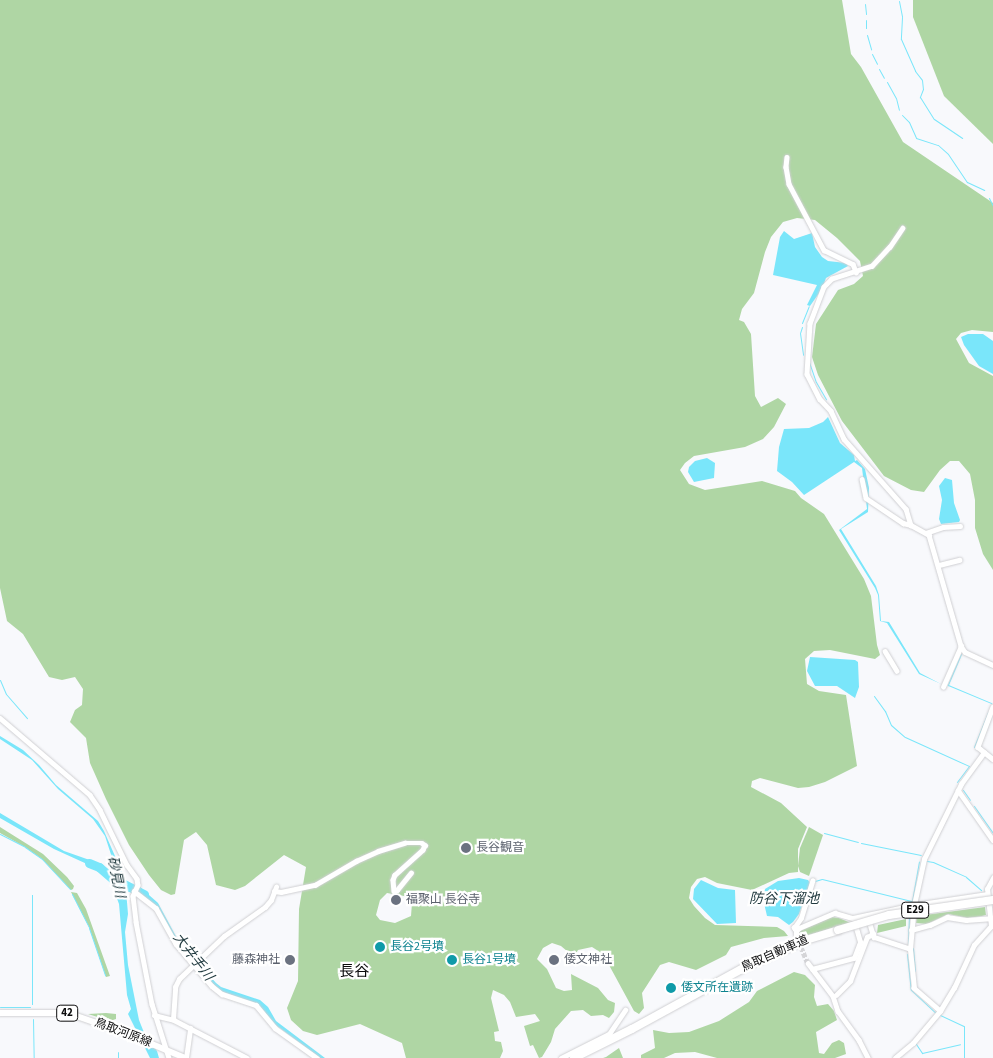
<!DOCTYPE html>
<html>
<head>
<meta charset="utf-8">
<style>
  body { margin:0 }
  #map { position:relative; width:993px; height:1058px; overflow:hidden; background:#f8f9fc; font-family:"Source Sans 3","Noto Sans JP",sans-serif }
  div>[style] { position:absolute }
  .green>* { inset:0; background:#afd6a4 }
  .water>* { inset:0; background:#7ae6fa; transform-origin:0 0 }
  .stream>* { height:1px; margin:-0.5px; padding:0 0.5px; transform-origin:0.5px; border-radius:0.5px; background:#7ae6fa }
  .river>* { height:9px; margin:-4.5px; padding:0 4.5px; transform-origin:4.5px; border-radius:4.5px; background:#7ae6fa }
  .street-tunnel>* { height:4.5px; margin-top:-2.25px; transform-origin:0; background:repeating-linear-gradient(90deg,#d5d5d8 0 4.5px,transparent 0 6.5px) }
  .roads { filter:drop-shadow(0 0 1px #cfcfd2) drop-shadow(0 0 1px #cfcfd2) }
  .street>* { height:4.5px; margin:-2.25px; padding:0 2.25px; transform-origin:2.25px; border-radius:2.25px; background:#fff }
  .primary>* { height:6px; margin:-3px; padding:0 3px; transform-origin:3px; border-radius:3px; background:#fff }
  .highway>* { height:8px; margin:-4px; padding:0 4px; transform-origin:4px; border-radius:4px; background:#fff }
  .bridges { filter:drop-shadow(0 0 1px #cfcfd2) drop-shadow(0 0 1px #cfcfd2) }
  .highway-bridge>* { height:8px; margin:-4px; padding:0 4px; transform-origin:4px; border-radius:4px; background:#fff }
  .dots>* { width:14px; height:14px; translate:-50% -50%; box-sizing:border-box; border:2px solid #fff; border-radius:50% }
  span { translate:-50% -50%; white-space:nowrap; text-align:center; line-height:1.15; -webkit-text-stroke:4.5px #fff; paint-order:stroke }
  .shield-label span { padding:1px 4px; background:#fff; border:1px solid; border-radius:4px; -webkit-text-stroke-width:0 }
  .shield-label { font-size:11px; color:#0c0c0d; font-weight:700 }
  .worship-label { font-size:12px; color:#5b616d }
  .left { translate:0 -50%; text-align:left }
  .right { translate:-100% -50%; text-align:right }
  .culture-label { font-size:12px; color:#0d838f }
  .street-label { font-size:12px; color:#0c0c0d }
  .water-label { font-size:14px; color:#223b40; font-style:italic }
  .quarter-label { font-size:15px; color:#0c0c0d }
</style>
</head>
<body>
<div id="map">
  <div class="green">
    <i style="clip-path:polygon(evenodd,0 0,842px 0,851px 54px,861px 67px,903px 142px,993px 203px,993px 332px,972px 330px,961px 333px,956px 339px,969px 363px,993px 376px,993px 570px,983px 554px,975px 528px,975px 500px,970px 474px,959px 461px,950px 461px,940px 470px,924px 492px,911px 490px,884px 476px,842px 421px,818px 375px,812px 357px,816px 324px,838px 290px,854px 284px,863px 276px,860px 261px,837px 238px,815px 220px,797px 218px,783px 222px,771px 237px,765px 252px,754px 293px,742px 309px,739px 320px,744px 322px,751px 334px,755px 396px,761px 407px,778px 398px,786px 404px,774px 427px,763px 439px,745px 447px,694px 456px,685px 463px,680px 470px,689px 484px,705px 490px,762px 481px,795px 491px,801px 498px,824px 514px,864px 579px,871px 596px,877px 645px,880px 655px,875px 659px,830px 650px,814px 651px,805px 659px,807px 684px,819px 691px,846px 695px,857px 766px,825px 782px,809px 787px,798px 788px,760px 778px,752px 781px,751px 787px,781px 803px,807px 827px,798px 849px,798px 872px,789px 873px,752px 890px,717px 883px,705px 877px,697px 879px,691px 887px,689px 898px,694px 906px,705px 918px,715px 925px,777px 927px,784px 931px,788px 936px,764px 938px,731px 947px,726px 955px,696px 970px,669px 962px,660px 965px,642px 993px,644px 1008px,639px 1014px,634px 1011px,603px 954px,592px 947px,578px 950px,574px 957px,561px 946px,552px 943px,543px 948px,537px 959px,547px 969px,556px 988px,564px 991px,572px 990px,571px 974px,598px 988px,608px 1000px,615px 1003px,614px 1012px,609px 1018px,603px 1015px,591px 1016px,583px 1010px,571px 1011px,555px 1029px,551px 1042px,542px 1057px,539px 1058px,533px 1045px,530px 1046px,524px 1026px,540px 1021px,535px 1014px,516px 1017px,510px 1002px,504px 995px,493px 990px,491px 998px,499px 1031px,494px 1032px,495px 1041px,501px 1042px,503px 1051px,500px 1058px,406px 1058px,402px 1043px,360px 1024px,317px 1035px,303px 1031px,291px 1020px,287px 1008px,298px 981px,299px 909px,306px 867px,284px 855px,245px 886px,235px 890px,216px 885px,207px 845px,196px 832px,184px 840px,175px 894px,171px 895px,161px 890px,149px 875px,129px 845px,106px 799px,90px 763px,86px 738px,70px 722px,75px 710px,82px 705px,83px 689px,75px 677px,62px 680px,49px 677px,23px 634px,7px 621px,0 588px,0 0,387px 893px,404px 896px,412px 903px,411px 916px,395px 923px,380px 920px,376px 915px,380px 900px,387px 893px)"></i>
    <i style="clip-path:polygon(913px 0,993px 0,993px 144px,944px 96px,913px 17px)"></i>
    <i style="clip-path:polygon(0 827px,43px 854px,67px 877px,74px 886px,73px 889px,71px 890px,42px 859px,25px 847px,0 833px)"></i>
    <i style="clip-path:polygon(809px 827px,823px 835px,809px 876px,800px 872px,798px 866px,800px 848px)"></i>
    <i style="clip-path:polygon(71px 892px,77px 893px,86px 909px,110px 976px,106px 977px,89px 927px)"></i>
    <i style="clip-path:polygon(985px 907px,986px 915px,982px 916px,968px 918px,948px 914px,927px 924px,916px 923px,917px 916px)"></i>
    <i style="clip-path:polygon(831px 917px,839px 918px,851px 923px,801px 937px,799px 935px,800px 931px)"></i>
    <i style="clip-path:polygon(906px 919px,906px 926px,877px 933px,878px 925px)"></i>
    <i style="clip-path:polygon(794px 972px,805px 975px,815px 985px,814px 997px,817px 1006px,828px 1004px,834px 1011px,837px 1020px,816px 1032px,819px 1053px,824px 1054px,832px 1043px,839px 1040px,844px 1043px,846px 1054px,835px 1058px,717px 1058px,695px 1052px,675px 1053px,664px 1058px,641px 1058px,641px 1055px,655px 1048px,653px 1030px,669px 1033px,689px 1032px,719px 1021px,749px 1002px,757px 991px)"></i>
    <i style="clip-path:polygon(106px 1013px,116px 1014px,116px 1019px,110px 1021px,88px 1014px)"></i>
    <i style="clip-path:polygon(619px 1048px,623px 1058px,603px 1058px,606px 1057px)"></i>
  </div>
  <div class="water">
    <i style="clip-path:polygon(784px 231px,794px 239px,812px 233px,815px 247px,822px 257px,828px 261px,846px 263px,848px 266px,826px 278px,822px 289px,810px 306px,807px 305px,817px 285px,773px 275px,780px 237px)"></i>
    <i style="clip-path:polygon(968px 334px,983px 334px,993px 341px,993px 374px,979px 366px,964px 345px,961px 337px)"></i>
    <i style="clip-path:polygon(828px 417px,840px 443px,854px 455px,855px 461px,857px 460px,865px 469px,869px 488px,868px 512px,841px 529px,876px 586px,879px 595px,881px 621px,889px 622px,920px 673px,941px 684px,919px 674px,887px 623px,880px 621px,878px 595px,875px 588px,839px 530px,867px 509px,862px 468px,854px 462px,804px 495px,792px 482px,777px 471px,779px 447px,784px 429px,809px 428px,823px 422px)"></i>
    <i style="clip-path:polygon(707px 458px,715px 463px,714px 478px,694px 482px,688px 472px,689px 467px,695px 461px)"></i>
    <i style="clip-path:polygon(945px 478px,952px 480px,954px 503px,960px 520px,959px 522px,941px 524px,939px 519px,942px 500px,939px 486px)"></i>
    <i style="clip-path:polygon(810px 657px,855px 660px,858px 662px,859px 687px,855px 698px,837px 686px,815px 686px,807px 671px)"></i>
    <i style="clip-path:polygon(0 736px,23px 750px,39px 765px,56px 785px,98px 821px,104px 831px,122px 872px,124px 889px,126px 890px,128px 914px,125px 932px,128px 965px,139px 1020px,145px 1035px,157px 1051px,159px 1058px,150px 1058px,128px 1014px,131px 1009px,127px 995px,119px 904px,108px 874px,115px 876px,117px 873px,105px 836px,93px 819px,58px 789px,32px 760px,0 739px)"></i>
    <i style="clip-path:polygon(0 813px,64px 851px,101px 864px,98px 869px,54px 849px,0 818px)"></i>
    <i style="clip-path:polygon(799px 878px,808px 880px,810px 883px,799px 914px,793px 922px,789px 925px,778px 917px,767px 916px,763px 899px,765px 889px,778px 881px)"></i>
    <i style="clip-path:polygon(701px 880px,718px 888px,735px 890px,736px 923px,717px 924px,693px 899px,694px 889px)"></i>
    <i style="clip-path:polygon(140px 887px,158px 903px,179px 942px,216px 983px,221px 987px,260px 1000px,268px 1007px,276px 1021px,325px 1058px,320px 1058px,273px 1023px,260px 1006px,221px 991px,208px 980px,173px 937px,160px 910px,137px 892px)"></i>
    <i style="left:32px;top:895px;width:1px;height:110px"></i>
  </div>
  <div class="stream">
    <i style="left:899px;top:1px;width:16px;rotate:79deg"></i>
    <i style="left:902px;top:17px;width:22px;rotate:93deg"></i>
    <i style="left:901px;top:39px;width:35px;rotate:66deg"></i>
    <i style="left:915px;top:71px;width:11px;rotate:52deg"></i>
    <i style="left:922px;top:80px;width:9px;rotate:84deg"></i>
    <i style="left:923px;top:89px;width:9px;rotate:111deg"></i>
    <i style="left:920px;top:97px;width:26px;rotate:58deg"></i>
    <i style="left:934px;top:119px;width:34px;rotate:34deg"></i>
    <i style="left:865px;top:4px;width:10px;rotate:84deg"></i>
    <i style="left:866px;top:20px;width:8px;rotate:90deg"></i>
    <i style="left:867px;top:35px;width:15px;rotate:74deg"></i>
    <i style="left:872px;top:54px;width:11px;rotate:63deg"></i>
    <i style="left:879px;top:69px;width:10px;rotate:61deg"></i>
    <i style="left:887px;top:82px;width:18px;rotate:61deg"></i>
    <i style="left:896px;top:98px;width:12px;rotate:76deg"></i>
    <i style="left:902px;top:115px;width:10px;rotate:45deg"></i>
    <i style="left:909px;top:122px;width:17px;rotate:66deg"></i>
    <i style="left:916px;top:138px;width:23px;rotate:18deg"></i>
    <i style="left:938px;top:145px;width:13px;rotate:42deg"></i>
    <i style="left:948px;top:154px;width:34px;rotate:56deg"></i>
    <i style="left:967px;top:182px;width:19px;rotate:25deg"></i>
    <i style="left:989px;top:198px;width:9px;rotate:63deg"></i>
    <i style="left:802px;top:323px;width:18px;rotate:-68deg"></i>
    <i style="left:802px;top:327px;width:6px;rotate:108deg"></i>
    <i style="left:800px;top:333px;width:22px;rotate:82deg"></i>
    <i style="left:809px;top:362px;width:21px;rotate:71deg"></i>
    <i style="left:816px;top:382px;width:20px;rotate:60deg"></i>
    <i style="left:961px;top:654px;width:34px;rotate:113deg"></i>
    <i style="left:948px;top:685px;width:47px;rotate:22.7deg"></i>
    <i style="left:0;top:680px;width:15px;rotate:67deg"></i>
    <i style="left:6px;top:694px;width:32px;rotate:49deg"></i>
    <i style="left:874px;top:696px;width:19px;rotate:54deg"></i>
    <i style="left:885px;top:711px;width:15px;rotate:67deg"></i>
    <i style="left:891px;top:725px;width:18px;rotate:41deg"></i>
    <i style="left:905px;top:737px;width:70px;rotate:24.4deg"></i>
    <i style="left:969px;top:766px;width:20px;rotate:127deg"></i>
    <i style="left:974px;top:747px;width:38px;rotate:-68deg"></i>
    <i style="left:963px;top:790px;width:12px;rotate:55deg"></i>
    <i style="left:974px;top:806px;width:33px;rotate:55deg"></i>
    <i style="left:824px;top:833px;width:35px;rotate:15deg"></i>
    <i style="left:0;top:834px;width:28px;rotate:27deg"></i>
    <i style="left:25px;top:847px;width:21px;rotate:35deg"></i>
    <i style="left:42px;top:859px;width:41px;rotate:47deg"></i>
    <i style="left:861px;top:843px;width:61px;rotate:11.3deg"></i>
    <i style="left:927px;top:861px;width:6px;rotate:9deg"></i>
    <i style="left:933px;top:862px;width:36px;rotate:24deg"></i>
    <i style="left:966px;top:877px;width:20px;rotate:41deg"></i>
    <i style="left:815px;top:881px;width:7px;rotate:-16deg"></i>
    <i style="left:822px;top:879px;width:92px;rotate:13.9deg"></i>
    <i style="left:72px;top:894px;width:38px;rotate:63deg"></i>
    <i style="left:89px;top:928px;width:50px;rotate:71.2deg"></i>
    <i style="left:912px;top:901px;width:40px;rotate:-80deg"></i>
    <i style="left:908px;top:944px;width:26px;rotate:-88deg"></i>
    <i style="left:913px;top:948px;width:23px;rotate:85deg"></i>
    <i style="left:907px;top:954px;width:36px;rotate:84deg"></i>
    <i style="left:911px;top:990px;width:34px;rotate:43deg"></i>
    <i style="left:0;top:1007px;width:30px"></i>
    <i style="left:940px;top:1015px;width:26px;rotate:25deg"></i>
    <i style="left:964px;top:1026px;width:32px;rotate:90deg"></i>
    <i style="left:33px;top:1019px;width:39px;rotate:89deg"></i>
    <i style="left:916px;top:1044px;width:11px;rotate:56deg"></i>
    <i style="left:922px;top:1053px;width:39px;rotate:-13deg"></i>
    <i style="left:118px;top:1058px;width:6px;rotate:-90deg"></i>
  </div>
  <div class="river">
    <i style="left:89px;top:863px;width:11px;rotate:22deg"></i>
    <i style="left:99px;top:867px;width:23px;rotate:41deg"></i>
    <i style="left:120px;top:882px;width:27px;rotate:27deg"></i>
  </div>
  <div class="street-tunnel">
    <i style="left:796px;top:935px;width:30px;rotate:67deg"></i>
  </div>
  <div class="roads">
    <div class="street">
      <i style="left:787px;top:157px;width:10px;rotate:96deg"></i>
      <i style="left:786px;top:167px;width:17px;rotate:80deg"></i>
      <i style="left:789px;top:184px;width:75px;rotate:62.1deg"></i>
      <i style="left:824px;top:250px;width:32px;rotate:26deg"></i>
      <i style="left:853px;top:264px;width:9px;rotate:69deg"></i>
      <i style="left:903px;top:228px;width:23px;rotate:124deg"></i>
      <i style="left:890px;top:247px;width:26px;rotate:133deg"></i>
      <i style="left:872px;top:266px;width:42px;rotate:162deg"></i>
      <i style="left:832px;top:279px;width:11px;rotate:135deg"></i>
      <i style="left:824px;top:287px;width:39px;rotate:111deg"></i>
      <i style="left:810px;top:323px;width:51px;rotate:93.4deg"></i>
      <i style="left:807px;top:374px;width:28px;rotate:63deg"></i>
      <i style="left:820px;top:399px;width:16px;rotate:47deg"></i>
      <i style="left:831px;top:411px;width:31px;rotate:65deg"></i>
      <i style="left:844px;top:439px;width:94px;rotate:48.5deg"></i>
      <i style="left:906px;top:509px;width:17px;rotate:73deg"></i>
      <i style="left:911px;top:525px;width:21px;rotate:29deg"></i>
      <i style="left:929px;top:535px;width:116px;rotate:73.9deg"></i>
      <i style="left:961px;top:646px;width:7px;rotate:56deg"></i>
      <i style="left:965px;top:652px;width:31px;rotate:25deg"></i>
      <i style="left:862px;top:479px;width:19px;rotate:78deg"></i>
      <i style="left:866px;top:498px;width:45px;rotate:34deg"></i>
      <i style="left:903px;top:523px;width:8px;rotate:14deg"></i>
      <i style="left:926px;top:533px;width:18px;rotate:-19deg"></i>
      <i style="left:943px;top:527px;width:17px;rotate:-3deg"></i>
      <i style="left:939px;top:565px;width:21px;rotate:-14deg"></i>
      <i style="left:885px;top:651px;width:23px;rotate:59deg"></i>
      <i style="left:943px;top:687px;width:45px;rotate:-66.3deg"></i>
      <i style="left:993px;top:707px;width:43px;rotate:110.6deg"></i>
      <i style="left:978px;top:747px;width:19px;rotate:39deg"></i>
      <i style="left:0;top:718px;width:118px;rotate:40.5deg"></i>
      <i style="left:90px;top:795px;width:18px;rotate:56deg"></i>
      <i style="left:100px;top:810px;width:61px;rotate:63.9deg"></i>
      <i style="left:127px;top:865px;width:17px;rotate:54deg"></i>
      <i style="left:137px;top:879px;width:6px;rotate:81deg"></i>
      <i style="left:138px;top:885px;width:12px;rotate:114deg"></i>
      <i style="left:133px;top:896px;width:26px;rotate:83deg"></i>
      <i style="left:136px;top:922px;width:84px;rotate:79deg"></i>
      <i style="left:152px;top:1004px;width:57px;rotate:72.5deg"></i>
      <i style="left:958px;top:790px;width:61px;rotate:55deg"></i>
      <i style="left:134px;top:891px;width:28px;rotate:38deg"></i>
      <i style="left:156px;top:908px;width:41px;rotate:60.9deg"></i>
      <i style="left:176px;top:944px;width:55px;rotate:49.4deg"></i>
      <i style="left:212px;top:986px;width:13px;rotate:39deg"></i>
      <i style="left:222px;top:994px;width:36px;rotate:18deg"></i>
      <i style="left:256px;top:1005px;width:30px;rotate:50deg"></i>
      <i style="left:275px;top:1028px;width:52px;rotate:35.5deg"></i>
      <i style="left:274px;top:891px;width:7px;rotate:8deg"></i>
      <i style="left:281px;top:892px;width:35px;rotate:-12deg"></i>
      <i style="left:315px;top:885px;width:48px;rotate:-30.3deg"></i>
      <i style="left:356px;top:861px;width:24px;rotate:-24deg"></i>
      <i style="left:378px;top:851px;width:28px;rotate:-17deg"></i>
      <i style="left:405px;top:843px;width:17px"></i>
      <i style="left:422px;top:843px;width:4px;rotate:34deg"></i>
      <i style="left:425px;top:845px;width:5px;rotate:112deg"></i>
      <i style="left:423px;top:850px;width:38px;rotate:138deg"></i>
      <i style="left:395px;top:875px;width:5px;rotate:112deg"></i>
      <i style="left:393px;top:880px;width:11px;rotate:85deg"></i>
      <i style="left:394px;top:891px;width:3px;rotate:-18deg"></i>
      <i style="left:397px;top:890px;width:22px;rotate:-51deg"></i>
      <i style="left:869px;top:921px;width:17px;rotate:73deg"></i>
      <i style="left:874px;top:937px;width:38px;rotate:18deg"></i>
      <i style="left:911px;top:930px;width:20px;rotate:-15deg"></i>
      <i style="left:930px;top:925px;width:19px;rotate:-25deg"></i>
      <i style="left:947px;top:917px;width:19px;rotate:9deg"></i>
      <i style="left:966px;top:920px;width:27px;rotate:-4deg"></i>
      <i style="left:796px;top:931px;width:4px;rotate:-124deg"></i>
      <i style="left:794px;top:928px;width:12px;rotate:-55deg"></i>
      <i style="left:801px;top:918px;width:39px;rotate:-73deg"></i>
      <i style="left:796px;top:935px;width:4px;rotate:-90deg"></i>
      <i style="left:796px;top:931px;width:4px;rotate:-45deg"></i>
      <i style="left:799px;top:928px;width:39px;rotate:-23deg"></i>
      <i style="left:835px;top:913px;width:19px;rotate:16deg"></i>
      <i style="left:853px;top:918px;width:62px;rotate:-12deg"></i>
      <i style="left:914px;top:905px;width:74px;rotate:-8.6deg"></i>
      <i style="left:808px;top:963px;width:41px;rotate:52.9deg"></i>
      <i style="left:833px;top:996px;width:16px;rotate:72deg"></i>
      <i style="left:838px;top:1011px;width:36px;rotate:54deg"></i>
      <i style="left:859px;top:1040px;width:20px;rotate:63deg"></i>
      <i style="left:812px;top:969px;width:43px;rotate:-14.7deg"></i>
      <i style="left:854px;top:958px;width:17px;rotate:-69deg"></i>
      <i style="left:860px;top:942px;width:19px;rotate:-106deg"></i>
      <i style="left:836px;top:995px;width:20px;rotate:-45deg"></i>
      <i style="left:850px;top:981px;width:47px;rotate:-68.9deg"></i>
      <i style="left:867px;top:937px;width:7px;rotate:-27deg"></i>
      <i style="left:940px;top:1011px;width:35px;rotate:-139deg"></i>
      <i style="left:914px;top:988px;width:39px;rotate:-96deg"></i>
      <i style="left:910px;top:949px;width:44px;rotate:-84.8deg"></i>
      <i style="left:914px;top:905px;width:47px;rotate:-77.7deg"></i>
      <i style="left:924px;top:859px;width:84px;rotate:-63.7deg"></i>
      <i style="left:961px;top:784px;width:39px;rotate:-54deg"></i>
      <i style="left:154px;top:1015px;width:21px;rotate:14deg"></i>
      <i style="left:174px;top:1020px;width:82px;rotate:27.5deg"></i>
      <i style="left:173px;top:1019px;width:32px;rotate:-86deg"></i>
      <i style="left:175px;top:987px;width:9px;rotate:-63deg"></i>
      <i style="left:179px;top:979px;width:62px;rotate:-43.7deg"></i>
      <i style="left:224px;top:936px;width:50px;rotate:-35.3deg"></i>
      <i style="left:265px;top:907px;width:9px;rotate:-49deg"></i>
      <i style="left:271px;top:900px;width:14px;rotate:-69deg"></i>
      <i style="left:186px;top:1058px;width:30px;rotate:-82deg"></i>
      <i style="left:561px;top:1058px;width:54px;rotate:-26.6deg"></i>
      <i style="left:609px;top:1034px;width:29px;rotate:-56deg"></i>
      <i style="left:895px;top:1058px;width:23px;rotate:-40deg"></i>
      <i style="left:913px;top:1043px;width:42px;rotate:-49.8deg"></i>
      <i style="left:940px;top:1011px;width:27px;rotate:-59deg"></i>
      <i style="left:954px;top:988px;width:47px;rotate:-65.1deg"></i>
      <i style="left:974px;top:945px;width:25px;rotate:-48deg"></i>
      <i style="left:991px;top:926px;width:37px;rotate:-96deg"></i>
      <i style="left:987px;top:889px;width:13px;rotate:-61deg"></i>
    </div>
    <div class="primary">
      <i style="left:0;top:1013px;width:68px"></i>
      <i style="left:68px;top:1013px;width:64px;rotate:19.3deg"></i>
      <i style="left:128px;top:1034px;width:62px;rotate:22.8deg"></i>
    </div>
    <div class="highway">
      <i style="left:574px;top:1058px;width:65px;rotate:-26.6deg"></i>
      <i style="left:632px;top:1029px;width:133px;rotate:-28.7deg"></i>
      <i style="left:749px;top:965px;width:62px;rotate:-23.7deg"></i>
      <i style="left:806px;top:940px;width:34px;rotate:-17deg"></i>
    </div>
  </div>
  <div class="bridges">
    <div class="highway-bridge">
      <i style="left:838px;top:930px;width:53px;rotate:-16.4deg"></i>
      <i style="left:889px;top:915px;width:105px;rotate:-8.2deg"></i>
    </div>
  </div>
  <div class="dots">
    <i style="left:466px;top:848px;background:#6b7280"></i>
    <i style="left:396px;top:900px;background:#6b7280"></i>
    <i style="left:380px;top:947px;background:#0f9aa8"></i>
    <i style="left:290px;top:960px;background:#6b7280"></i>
    <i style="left:452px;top:960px;background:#0f9aa8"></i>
    <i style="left:554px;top:960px;background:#6b7280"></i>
    <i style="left:671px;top:988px;background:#0f9aa8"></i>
  </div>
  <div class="shield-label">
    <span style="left:915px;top:910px">E29</span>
    <span style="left:67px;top:1013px">42</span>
  </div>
  <div class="worship-label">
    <span class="left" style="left:476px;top:848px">長谷観音</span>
    <span class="left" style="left:406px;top:900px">福聚山 長谷寺</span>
    <span class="right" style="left:280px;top:960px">藤森神社</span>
    <span class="left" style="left:564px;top:960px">倭文神社</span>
  </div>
  <div class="culture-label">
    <span class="left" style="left:390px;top:947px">長谷2号墳</span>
    <span class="left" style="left:462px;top:960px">長谷1号墳</span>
    <span class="left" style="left:681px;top:988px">倭文所在遺跡</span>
  </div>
  <div class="street-label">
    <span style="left:775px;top:954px;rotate:-24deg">鳥取自動車道</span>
    <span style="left:123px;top:1033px;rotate:21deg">鳥取河原線</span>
  </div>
  <div class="water-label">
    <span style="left:116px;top:877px;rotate:79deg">砂見川</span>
    <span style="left:784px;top:899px">防谷下溜池</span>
    <span style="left:193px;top:957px;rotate:52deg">大井手川</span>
  </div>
  <div class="quarter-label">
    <span style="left:354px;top:972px">長谷</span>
  </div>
</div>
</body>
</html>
